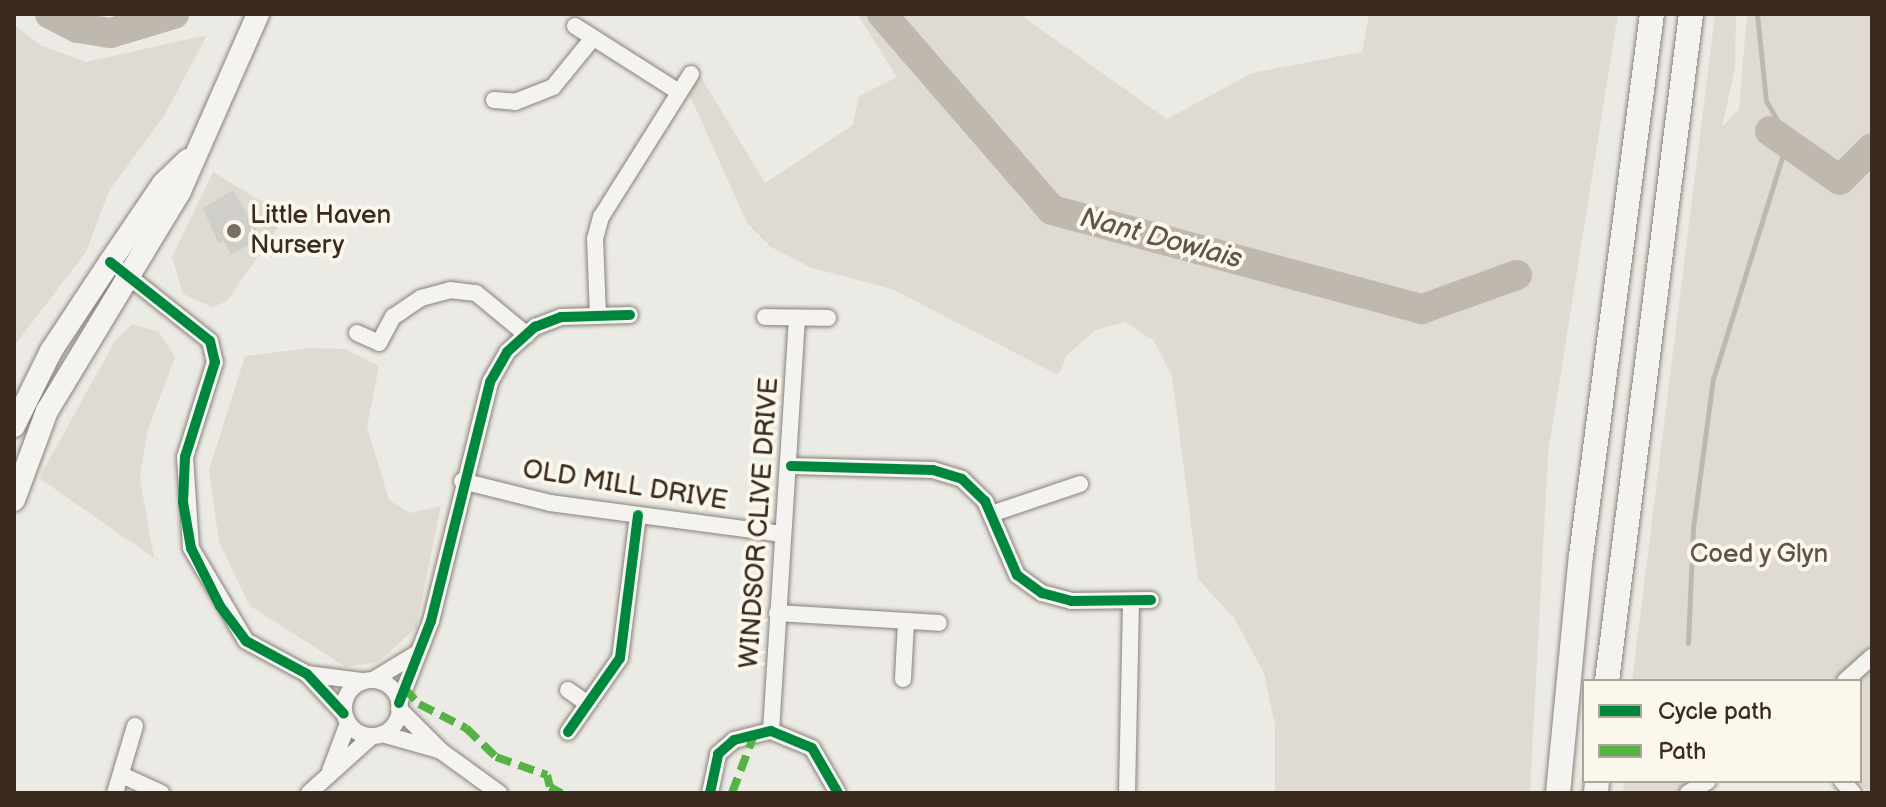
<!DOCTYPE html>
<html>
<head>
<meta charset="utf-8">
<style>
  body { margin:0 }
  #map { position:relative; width:1886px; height:807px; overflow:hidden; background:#eceae4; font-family:"Balsamiq Sans",sans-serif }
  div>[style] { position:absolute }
  .built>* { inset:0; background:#dfdbd2 }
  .stream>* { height:5px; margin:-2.5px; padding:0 2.5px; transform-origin:2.5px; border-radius:2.5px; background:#bfb8ae }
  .river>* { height:30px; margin:-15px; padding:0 15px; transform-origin:15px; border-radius:15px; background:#bfb8ae }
  .building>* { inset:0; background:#d0cec9 }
  .roads { filter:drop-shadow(0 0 2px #86827c) drop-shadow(0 0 2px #86827c) }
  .minor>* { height:16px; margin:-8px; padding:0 8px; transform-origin:8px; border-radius:8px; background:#f4f3ef }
  .minor>.ring { margin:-8px; padding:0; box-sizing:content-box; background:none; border:16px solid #f4f3ef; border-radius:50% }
  .major>* { height:22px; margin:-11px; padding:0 11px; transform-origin:11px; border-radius:11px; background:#f4f3ef }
  .highway>* { height:24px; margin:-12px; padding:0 12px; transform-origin:12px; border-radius:12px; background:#f4f3ef }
  .quiet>* { height:8px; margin-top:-4px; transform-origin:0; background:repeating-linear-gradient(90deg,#57b245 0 16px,transparent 0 24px) }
  .cycleway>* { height:10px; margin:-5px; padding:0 5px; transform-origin:5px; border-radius:5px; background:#00873e }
  .dots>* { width:22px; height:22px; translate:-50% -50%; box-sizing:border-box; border:4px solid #fbf7ec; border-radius:50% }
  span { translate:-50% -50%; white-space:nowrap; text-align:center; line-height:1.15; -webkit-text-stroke:8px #fbf7ec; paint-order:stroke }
  .poi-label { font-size:26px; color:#3b2a1e }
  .left { translate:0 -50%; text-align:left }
  .street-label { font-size:26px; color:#3b2a1e }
  .park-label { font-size:26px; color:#625347 }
  .water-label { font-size:28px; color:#635448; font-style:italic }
  .frame { position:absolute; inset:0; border:16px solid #3b2a1e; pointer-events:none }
  .legend { position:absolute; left:1582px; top:679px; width:280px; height:104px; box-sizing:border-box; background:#fbf7ec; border:2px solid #aea59a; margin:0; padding:10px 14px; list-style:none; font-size:24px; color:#3b2a1e }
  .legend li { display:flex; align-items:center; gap:16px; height:40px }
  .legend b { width:40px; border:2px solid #aea59a }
</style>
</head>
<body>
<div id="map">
  <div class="built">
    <i style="clip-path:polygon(857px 14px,1019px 14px,1167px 119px,1252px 73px,1362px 52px,1369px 14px,1618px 14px,1548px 454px,1530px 793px,1275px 793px,1275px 726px,1264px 673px,1234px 618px,1198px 579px,1172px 376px,1154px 341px,1125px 322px,1096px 330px,1067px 355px,1058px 375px,892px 289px,812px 268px,771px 247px,747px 223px,684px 82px,699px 74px,765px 183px,853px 125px,859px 96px,897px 77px)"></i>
    <i style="clip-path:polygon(1715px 14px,1736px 14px,1735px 69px,1722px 127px,1739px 109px,1747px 14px,1872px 14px,1872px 647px,1836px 681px,1632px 681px)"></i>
    <i style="clip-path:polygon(14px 25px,42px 46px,86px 62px,207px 35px,164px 116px,109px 191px,86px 252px,14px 346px)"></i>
    <i style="clip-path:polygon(213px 172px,286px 216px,227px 301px,213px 307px,183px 294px,172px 257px)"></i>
    <i style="clip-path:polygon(133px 324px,159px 332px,175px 357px,147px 432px,140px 479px,154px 558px,39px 478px,116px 339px)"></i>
    <i style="clip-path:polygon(310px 348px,345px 349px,379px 366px,367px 427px,389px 500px,410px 513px,441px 506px,416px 628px,378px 662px,346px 667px,250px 606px,219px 542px,209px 470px,245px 356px)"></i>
    <i style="clip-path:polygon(1872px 667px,1872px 793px,1869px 793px,1858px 781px,1855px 681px)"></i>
    <i style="clip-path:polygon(1624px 781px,1708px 781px,1688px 793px,1623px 793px)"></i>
  </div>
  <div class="stream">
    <i style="left:1688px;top:643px;width:115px;rotate:-87.5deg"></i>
    <i style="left:1693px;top:528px;width:150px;rotate:-82.4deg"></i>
    <i style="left:1713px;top:379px;width:252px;rotate:-72.7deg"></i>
    <i style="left:1788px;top:138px;width:43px;rotate:-120.7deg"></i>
    <i style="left:1766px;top:101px;width:87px;rotate:-95.9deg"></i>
  </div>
  <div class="river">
    <i style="left:50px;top:14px;width:31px;rotate:27deg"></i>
    <i style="left:78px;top:28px;width:33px;rotate:9deg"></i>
    <i style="left:111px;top:33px;width:66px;rotate:-16.8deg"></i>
    <i style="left:882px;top:14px;width:259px;rotate:49.1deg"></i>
    <i style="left:1052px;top:210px;width:383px;rotate:15deg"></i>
    <i style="left:1422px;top:309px;width:101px;rotate:-19.7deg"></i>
    <i style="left:1770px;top:131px;width:85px;rotate:35deg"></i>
    <i style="left:1840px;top:180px;width:45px;rotate:-45deg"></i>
  </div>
  <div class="building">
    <i style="clip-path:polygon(233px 190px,261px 238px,231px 255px,223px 240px,218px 243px,203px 208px)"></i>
  </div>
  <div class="roads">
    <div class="minor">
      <i style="left:575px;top:26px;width:123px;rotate:32.4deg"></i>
      <i style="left:494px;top:100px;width:21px;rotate:5deg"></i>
      <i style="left:515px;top:102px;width:41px;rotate:-21.5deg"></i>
      <i style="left:553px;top:87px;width:63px;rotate:-50.8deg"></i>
      <i style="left:122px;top:271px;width:112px;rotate:38.5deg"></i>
      <i style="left:210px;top:341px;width:22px;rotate:77deg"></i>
      <i style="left:215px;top:362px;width:100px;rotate:107.5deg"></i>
      <i style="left:185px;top:457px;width:91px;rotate:86.2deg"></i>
      <i style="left:191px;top:548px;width:108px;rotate:59.4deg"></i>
      <i style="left:246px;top:641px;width:69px;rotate:28.4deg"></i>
      <i style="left:307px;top:674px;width:54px;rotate:47.2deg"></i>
      <i style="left:598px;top:316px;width:77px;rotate:-92.2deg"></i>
      <i style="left:595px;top:239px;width:23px;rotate:-75deg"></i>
      <i style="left:601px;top:217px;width:169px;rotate:-57.8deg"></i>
      <i style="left:765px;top:317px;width:63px;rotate:0.9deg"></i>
      <i style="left:357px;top:333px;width:24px;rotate:24deg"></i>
      <i style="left:379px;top:343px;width:30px;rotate:-62deg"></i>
      <i style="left:393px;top:317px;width:34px;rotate:-34deg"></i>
      <i style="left:421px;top:298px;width:30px;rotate:-15deg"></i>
      <i style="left:450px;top:290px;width:26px;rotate:7deg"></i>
      <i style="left:476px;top:293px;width:66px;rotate:39.5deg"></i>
      <i style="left:791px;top:466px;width:142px;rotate:1.6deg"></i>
      <i style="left:933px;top:470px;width:30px;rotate:17deg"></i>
      <i style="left:962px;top:479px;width:32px;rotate:44deg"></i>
      <i style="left:985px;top:501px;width:81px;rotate:66.6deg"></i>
      <i style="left:1017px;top:575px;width:31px;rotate:36deg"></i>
      <i style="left:1042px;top:593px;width:30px;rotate:15deg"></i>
      <i style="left:1071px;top:601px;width:80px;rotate:-0.7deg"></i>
      <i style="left:462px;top:481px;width:91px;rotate:14deg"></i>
      <i style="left:550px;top:503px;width:233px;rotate:7.6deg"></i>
      <i style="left:991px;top:514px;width:94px;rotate:-18.6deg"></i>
      <i style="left:777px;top:613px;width:162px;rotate:3.5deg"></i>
      <i style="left:307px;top:674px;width:55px;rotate:7.3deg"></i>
      <i style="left:903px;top:679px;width:58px;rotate:-87deg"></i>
      <i style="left:373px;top:680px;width:50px;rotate:-31.2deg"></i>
      <i class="ring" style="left:344px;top:680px;width:40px;height:40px"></i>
      <i style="left:1845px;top:681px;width:36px;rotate:-42deg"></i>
      <i style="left:568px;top:690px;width:24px;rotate:35deg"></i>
      <i style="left:399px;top:703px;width:88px;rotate:-68.7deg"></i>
      <i style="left:431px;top:621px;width:246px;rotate:-76.1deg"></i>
      <i style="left:490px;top:382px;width:34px;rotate:-60deg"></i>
      <i style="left:507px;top:352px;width:38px;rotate:-42deg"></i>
      <i style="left:535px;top:327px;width:28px;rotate:-21deg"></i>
      <i style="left:561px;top:317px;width:69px;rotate:-1.7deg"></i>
      <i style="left:399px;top:709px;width:59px;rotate:45deg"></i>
      <i style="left:441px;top:751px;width:72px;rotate:35.9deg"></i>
      <i style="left:771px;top:731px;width:413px;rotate:-86.4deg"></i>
      <i style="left:568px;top:732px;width:90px;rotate:-54.9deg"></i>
      <i style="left:620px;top:658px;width:144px;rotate:-82.8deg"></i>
      <i style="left:382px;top:734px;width:59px;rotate:15.7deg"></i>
      <i style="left:330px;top:771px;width:51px;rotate:-69.4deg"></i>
      <i style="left:124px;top:776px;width:41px;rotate:24.7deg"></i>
      <i style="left:1842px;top:781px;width:16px;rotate:47deg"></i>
      <i style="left:115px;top:793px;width:70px;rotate:-73.4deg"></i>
      <i style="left:309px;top:793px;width:85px;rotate:-42.1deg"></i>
      <i style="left:710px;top:793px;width:40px;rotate:-78deg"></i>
      <i style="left:718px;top:754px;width:21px;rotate:-41deg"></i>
      <i style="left:734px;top:740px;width:38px;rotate:-14deg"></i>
      <i style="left:771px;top:731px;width:44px;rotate:22.5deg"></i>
      <i style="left:812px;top:748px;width:52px;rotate:60deg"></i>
      <i style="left:1127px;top:793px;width:191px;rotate:-88.8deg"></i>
      <i style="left:1688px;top:793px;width:23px;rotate:-31deg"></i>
    </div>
    <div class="major">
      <i style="left:14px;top:426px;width:84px;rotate:-63.7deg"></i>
      <i style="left:51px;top:351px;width:107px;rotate:-56.5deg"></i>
      <i style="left:110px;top:262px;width:94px;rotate:-55.8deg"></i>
      <i style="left:163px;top:184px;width:35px;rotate:-44deg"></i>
      <i style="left:14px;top:500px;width:95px;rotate:-69.7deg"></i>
      <i style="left:47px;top:411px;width:257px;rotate:-58.8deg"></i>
      <i style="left:180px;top:191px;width:193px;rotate:-66.2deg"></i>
    </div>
    <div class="highway">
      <i style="left:1607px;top:681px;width:672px;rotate:-82.82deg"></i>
      <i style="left:1558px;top:793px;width:238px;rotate:-84.5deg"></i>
      <i style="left:1581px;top:556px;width:547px;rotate:-82.54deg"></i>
      <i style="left:1596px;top:793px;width:12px;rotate:-85deg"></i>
    </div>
  </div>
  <div class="quiet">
    <i style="left:404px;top:688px;width:22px;rotate:47deg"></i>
    <i style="left:419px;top:704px;width:53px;rotate:27.1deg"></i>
    <i style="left:466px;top:728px;width:42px;rotate:44deg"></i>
    <i style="left:496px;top:757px;width:54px;rotate:19.4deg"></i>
    <i style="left:547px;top:775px;width:12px;rotate:76deg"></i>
    <i style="left:550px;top:787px;width:13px;rotate:29deg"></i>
    <i style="left:732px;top:793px;width:62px;rotate:-69.2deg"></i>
  </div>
  <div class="cycleway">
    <i style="left:110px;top:262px;width:127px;rotate:38.3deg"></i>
    <i style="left:210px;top:341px;width:22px;rotate:77deg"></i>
    <i style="left:215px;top:362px;width:100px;rotate:107.5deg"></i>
    <i style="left:185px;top:457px;width:45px;rotate:92.5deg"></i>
    <i style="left:183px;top:502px;width:47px;rotate:80.1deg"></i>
    <i style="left:191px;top:548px;width:65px;rotate:63.4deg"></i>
    <i style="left:220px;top:606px;width:44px;rotate:53.4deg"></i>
    <i style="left:246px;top:641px;width:69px;rotate:28.4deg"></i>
    <i style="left:307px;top:674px;width:54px;rotate:47.2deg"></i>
    <i style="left:791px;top:466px;width:142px;rotate:1.6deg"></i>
    <i style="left:933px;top:470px;width:30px;rotate:17deg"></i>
    <i style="left:962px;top:479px;width:32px;rotate:44deg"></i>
    <i style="left:985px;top:501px;width:81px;rotate:66.6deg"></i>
    <i style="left:1017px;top:575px;width:31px;rotate:36deg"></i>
    <i style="left:1042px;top:593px;width:30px;rotate:15deg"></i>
    <i style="left:1071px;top:601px;width:80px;rotate:-0.7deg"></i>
    <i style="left:399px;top:703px;width:88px;rotate:-68.7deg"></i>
    <i style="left:431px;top:621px;width:246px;rotate:-76.1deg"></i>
    <i style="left:490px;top:382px;width:34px;rotate:-60deg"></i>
    <i style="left:507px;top:352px;width:38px;rotate:-42deg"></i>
    <i style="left:535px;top:327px;width:28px;rotate:-21deg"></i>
    <i style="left:561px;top:317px;width:69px;rotate:-1.7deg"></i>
    <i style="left:568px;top:732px;width:90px;rotate:-54.9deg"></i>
    <i style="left:620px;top:658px;width:144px;rotate:-82.8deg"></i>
    <i style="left:710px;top:793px;width:40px;rotate:-78deg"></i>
    <i style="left:718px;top:754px;width:21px;rotate:-41deg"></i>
    <i style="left:734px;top:740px;width:38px;rotate:-14deg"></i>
    <i style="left:771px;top:731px;width:44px;rotate:22.5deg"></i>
    <i style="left:812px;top:748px;width:52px;rotate:60deg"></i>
  </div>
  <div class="dots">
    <i style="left:234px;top:231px;background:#796d63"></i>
  </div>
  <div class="poi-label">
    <span class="left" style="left:250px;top:231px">Little Haven<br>Nursery</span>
  </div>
  <div class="street-label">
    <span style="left:625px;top:486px;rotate:9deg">OLD MILL DRIVE</span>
    <span style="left:760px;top:523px;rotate:-86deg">WINDSOR CLIVE DRIVE</span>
  </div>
  <div class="park-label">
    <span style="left:1759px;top:555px">Coed y Glyn</span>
  </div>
  <div class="water-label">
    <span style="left:1161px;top:239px;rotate:15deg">Nant Dowlais</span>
  </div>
  <div class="frame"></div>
  <ul class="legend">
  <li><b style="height:10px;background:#00873e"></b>Cycle path</li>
  <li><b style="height:10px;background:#57b245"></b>Path</li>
  </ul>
</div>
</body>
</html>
